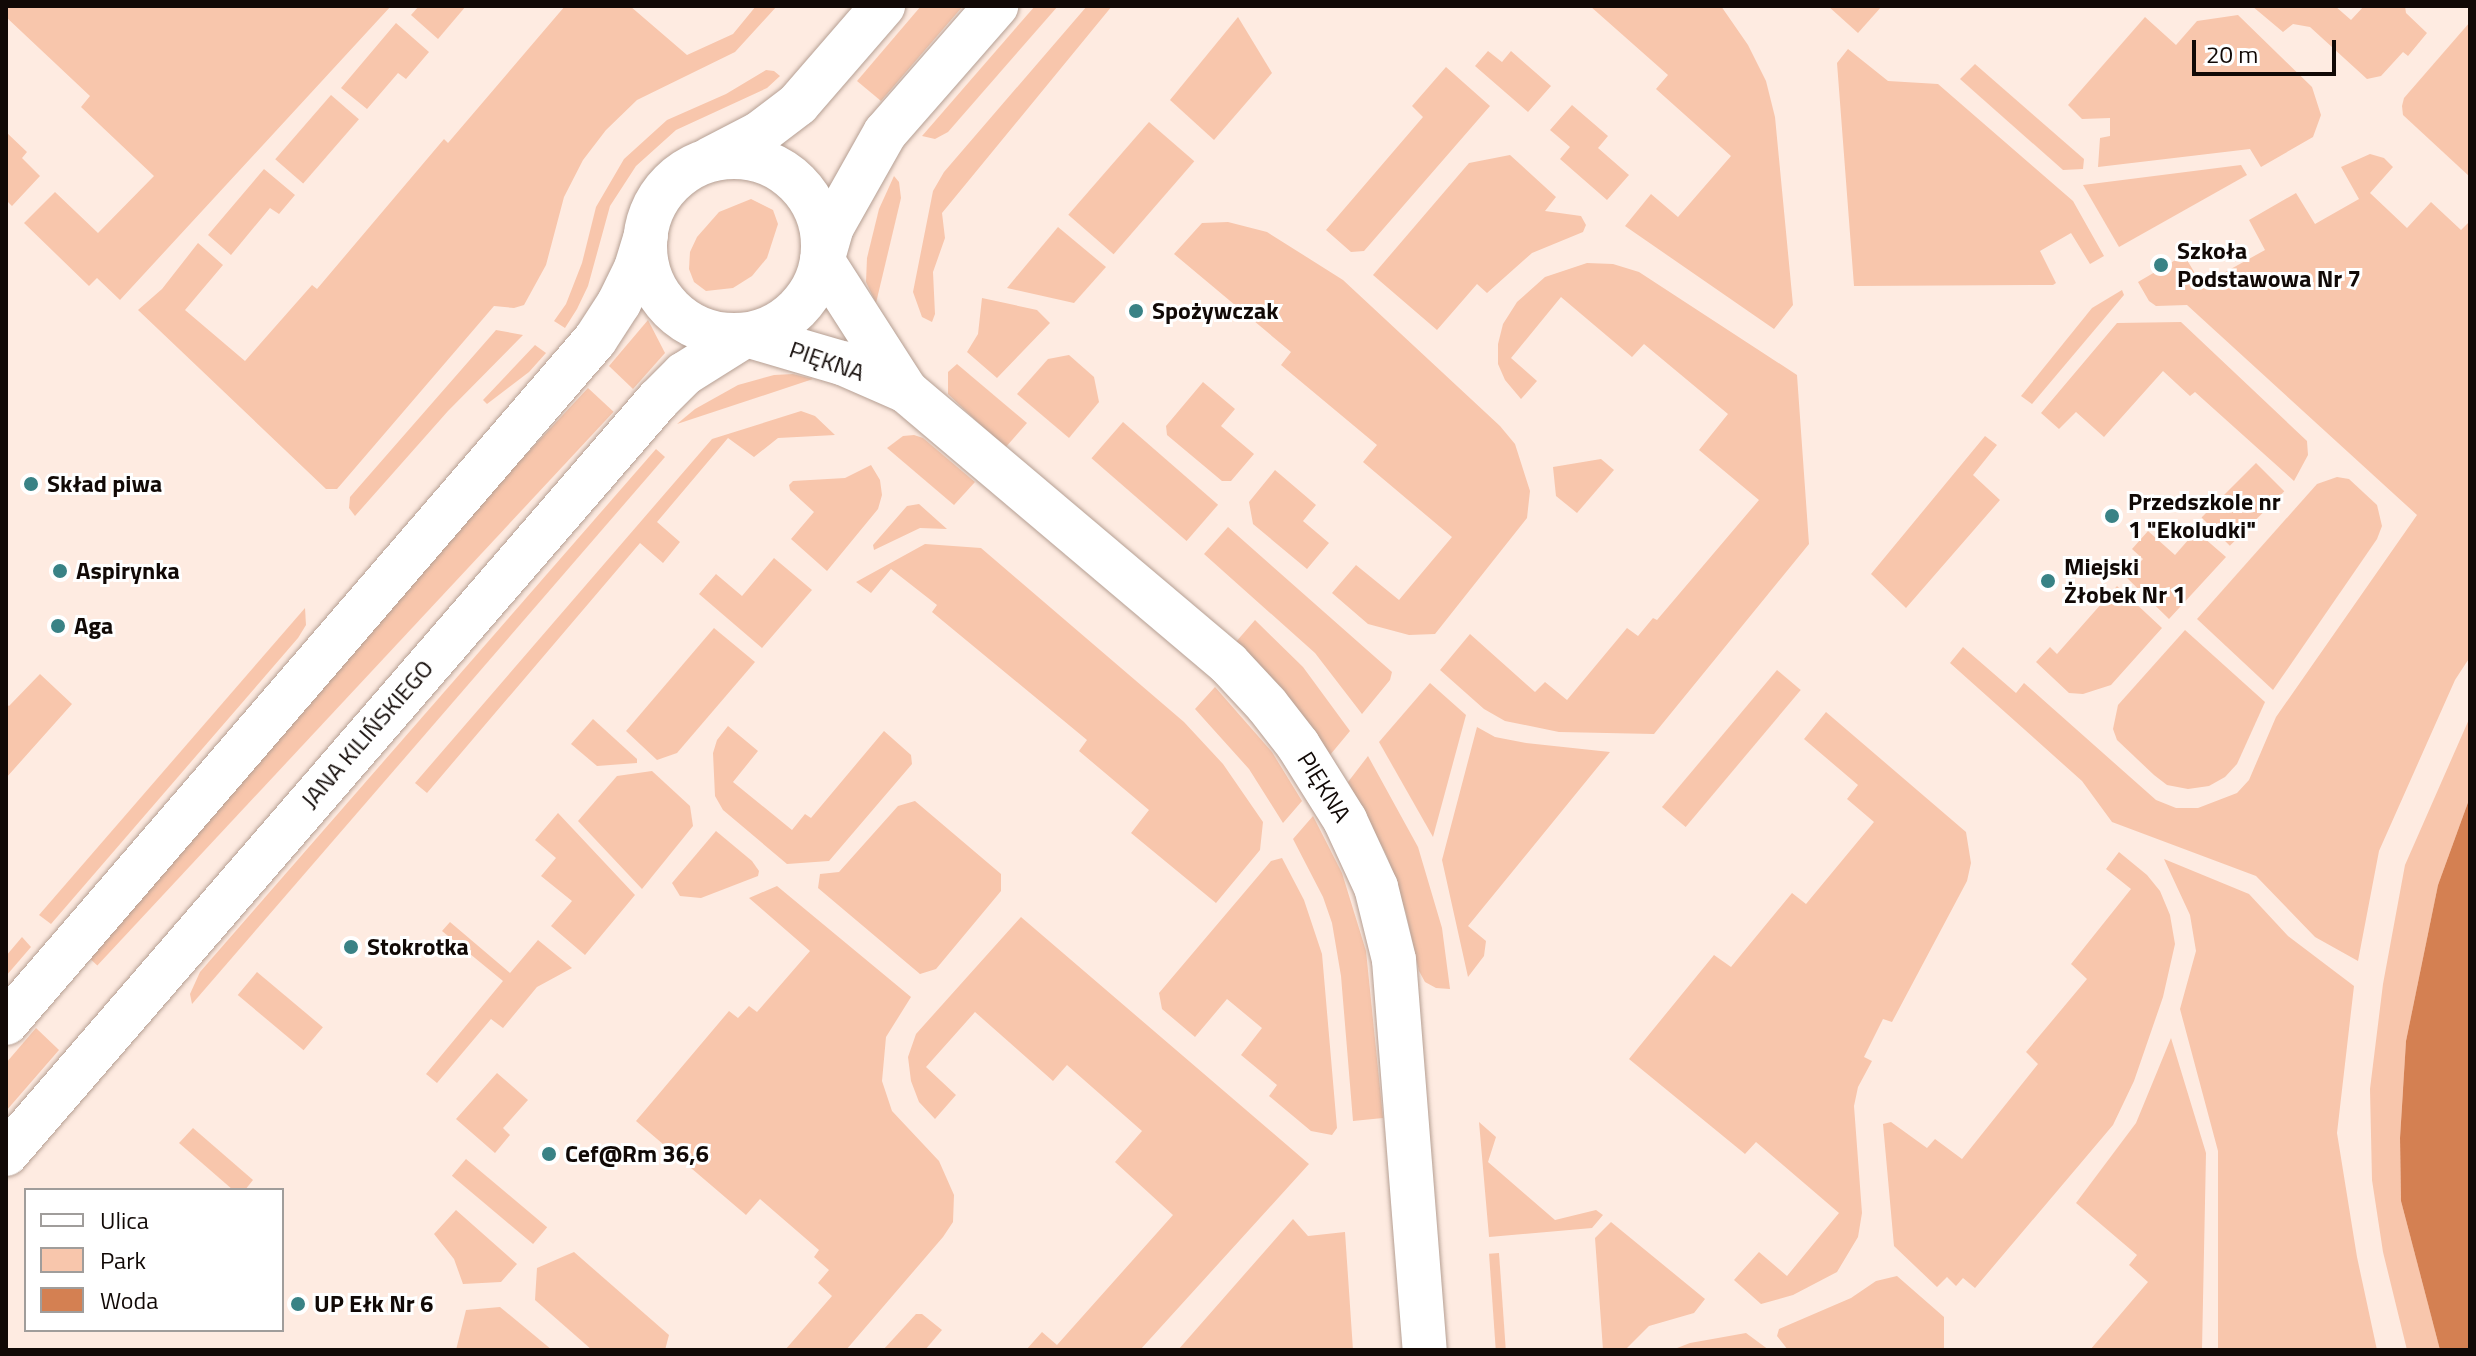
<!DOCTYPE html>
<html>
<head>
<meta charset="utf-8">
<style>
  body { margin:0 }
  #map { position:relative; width:2476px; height:1356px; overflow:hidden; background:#feebe1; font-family:"Titillium Web",sans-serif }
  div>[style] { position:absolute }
  .green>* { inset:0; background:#f8c6ac; transform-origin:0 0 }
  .water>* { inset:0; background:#d48052 }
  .roads { filter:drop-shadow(0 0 2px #b59f93) drop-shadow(0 0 2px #b59f93) }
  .minor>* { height:44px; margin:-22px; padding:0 22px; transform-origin:22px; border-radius:22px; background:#fff }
  .minor>.ring { margin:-22px; padding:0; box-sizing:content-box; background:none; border:44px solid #fff; border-radius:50% }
  .dots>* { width:22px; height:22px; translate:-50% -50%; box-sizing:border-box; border:4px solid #fff; border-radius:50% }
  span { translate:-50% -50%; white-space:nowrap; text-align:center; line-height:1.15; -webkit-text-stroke:6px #fff; paint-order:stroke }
  .poi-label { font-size:24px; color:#110906; font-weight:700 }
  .left { translate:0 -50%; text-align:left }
  .street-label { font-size:24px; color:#110906 }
  .frame { position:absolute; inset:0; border:8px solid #110906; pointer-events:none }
  .legend { position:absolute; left:24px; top:1188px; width:260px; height:144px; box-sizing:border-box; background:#fff; border:2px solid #a09d9b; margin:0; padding:10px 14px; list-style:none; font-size:24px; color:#110906 }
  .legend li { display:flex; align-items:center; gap:16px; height:40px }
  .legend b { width:40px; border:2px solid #a09d9b }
  .scale { position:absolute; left:2192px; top:40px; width:144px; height:36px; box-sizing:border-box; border:4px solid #110906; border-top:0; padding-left:10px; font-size:24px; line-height:28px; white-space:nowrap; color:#110906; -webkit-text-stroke:6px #fff; paint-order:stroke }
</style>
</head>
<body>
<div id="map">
  <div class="green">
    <i style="clip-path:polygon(6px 6px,391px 6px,120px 300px,97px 278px,89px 286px,24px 223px,55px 192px,98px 233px,154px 176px,81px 107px,90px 96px,6px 17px)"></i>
    <i style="clip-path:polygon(419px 6px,466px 6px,438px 39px,411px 15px)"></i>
    <i style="clip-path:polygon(565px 6px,630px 6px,687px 55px,733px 34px,756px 6px,777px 6px,735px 52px,637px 100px,606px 130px,583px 160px,564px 197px,546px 265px,524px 305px,514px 308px,494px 306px,337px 489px,326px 489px,138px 310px,162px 289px,198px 243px,223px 265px,185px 310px,245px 361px,312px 285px,317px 289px,444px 139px,448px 143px)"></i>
    <i style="clip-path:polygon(921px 6px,963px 6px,881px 101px,857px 81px)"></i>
    <i style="clip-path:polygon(1035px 6px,1058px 6px,948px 132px,935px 139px,922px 136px)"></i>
    <i style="clip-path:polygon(1087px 6px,1112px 6px,942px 213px,945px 238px,933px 272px,935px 314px,932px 322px,922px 317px,913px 292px,933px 191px,944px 172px)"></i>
    <i style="clip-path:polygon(1590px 6px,1721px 6px,1748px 45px,1766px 81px,1775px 117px,1793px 305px,1774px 329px,1625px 226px,1651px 194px,1678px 217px,1731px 156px,1656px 89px,1668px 75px)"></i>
    <i style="clip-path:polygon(1828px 6px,1882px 6px,1858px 33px)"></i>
    <i style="clip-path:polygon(2252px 6px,2335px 6px,2351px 20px,2364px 6px,2405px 6px,2406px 13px,2427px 33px,2408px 56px,2403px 52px,2381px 76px,2367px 79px,2310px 27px,2293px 24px,2283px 32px)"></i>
    <i style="clip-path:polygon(2238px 15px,2312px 87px,2321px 115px,2313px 137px,2261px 167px,2250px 149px,2098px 167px,2100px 138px,2110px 136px,2110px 118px,2082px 119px,2068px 105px,2145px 17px,2176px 45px,2197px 21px)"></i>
    <i style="clip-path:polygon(1238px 17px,1272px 73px,1214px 140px,1170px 100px)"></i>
    <i style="clip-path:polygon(2470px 22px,2470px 177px,2403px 115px,2402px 106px,2404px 98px)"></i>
    <i style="clip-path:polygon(396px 23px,429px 52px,406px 79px,398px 73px,367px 109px,341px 88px)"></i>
    <i style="clip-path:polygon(1848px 49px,1888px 81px,1938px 84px,2073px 201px,2104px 256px,2090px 264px,2071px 233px,2040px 251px,2056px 283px,2053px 285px,1854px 286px,1837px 63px)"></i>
    <i style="clip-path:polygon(1488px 51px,1502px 62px,1511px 51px,1551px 86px,1528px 112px,1475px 66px)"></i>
    <i style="clip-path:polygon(1975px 64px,2084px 159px,2083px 169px,2063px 170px,1960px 79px)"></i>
    <i style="clip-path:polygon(1446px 67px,1490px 106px,1364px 251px,1351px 252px,1326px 230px,1423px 117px,1412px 106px)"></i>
    <i style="clip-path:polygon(766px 70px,774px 71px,780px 76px,767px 88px,676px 130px,636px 166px,610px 206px,588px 286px,577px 309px,565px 328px,554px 321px,566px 304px,582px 263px,596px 207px,624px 159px,667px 120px,726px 94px)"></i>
    <i style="left:331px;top:95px;width:37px;height:85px;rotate:41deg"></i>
    <i style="clip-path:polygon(1572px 105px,1608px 136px,1598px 148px,1629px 175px,1607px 200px,1560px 159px,1570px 147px,1550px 130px)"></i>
    <i style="left:1149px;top:122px;width:60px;height:123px;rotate:41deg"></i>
    <i style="clip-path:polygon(6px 132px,27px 152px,22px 158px,40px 176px,12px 206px,6px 200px)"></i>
    <i style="clip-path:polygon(2370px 154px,2384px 158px,2393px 167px,2370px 193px,2407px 228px,2431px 202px,2461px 230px,2470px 221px,2470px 657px,2455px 680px,2379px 851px,2358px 961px,2315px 937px,2256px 876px,2112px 822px,2082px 781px,1950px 663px,1963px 647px,2016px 693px,2024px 683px,2156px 800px,2176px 808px,2198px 808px,2237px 793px,2249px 780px,2276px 717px,2417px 515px,2187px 305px,2156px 306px,2149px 301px,2138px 282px,2184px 255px,2202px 285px,2265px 250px,2249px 220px,2296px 193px,2315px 224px,2359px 199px,2341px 167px)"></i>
    <i style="clip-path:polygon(1510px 155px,1556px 197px,1545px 211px,1581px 216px,1586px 225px,1583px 232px,1532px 253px,1487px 293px,1477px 284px,1437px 330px,1373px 275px,1469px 163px)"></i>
    <i style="clip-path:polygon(2241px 165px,2247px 175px,2119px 247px,2083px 185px)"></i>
    <i style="clip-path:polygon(264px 169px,295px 195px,279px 214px,270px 208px,231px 255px,208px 235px)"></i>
    <i style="clip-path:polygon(894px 176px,899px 182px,901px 198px,876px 303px,866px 282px,867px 258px,879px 209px)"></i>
    <i style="clip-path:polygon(751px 199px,773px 210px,778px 224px,767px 258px,752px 276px,733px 288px,706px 291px,694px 282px,689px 269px,690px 252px,697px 237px,719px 212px)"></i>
    <i style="clip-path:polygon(1228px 222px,1267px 232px,1343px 280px,1500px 426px,1515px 444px,1530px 491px,1527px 518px,1435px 634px,1409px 635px,1368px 624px,1332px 593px,1356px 565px,1399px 600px,1452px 537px,1363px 462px,1377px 445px,1281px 365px,1291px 352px,1174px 254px,1202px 223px)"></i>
    <i style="clip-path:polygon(1058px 227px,1106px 267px,1074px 303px,1007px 288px)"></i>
    <i style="clip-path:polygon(1587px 263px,1613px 264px,1639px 272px,1797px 375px,1809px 544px,1654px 734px,1559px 732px,1505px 721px,1484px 709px,1440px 670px,1470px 634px,1535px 692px,1545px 682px,1567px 700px,1627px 628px,1638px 636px,1653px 618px,1657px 620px,1759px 500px,1699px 450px,1728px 414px,1644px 344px,1632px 357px,1561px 297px,1511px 358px,1537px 381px,1521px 399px,1505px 380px,1498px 364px,1498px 344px,1503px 324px,1517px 302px,1545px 277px)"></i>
    <i style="clip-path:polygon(2122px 290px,2124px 295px,2032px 404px,2021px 396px,2092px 308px)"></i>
    <i style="clip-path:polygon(982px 298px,1037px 310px,1050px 323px,997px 378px,967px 352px,978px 334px)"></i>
    <i style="clip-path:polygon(648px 320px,665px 353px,633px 389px,609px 366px)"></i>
    <i style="clip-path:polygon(2181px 322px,2307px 441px,2308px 455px,2294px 481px,2195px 392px,2190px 396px,2163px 371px,2104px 437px,2076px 412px,2059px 429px,2041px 413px,2117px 323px)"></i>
    <i style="clip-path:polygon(496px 330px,523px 335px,448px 411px,355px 516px,349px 508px,350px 497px)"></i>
    <i style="clip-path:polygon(535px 345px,546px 353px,529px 372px,487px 404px,483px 400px)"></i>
    <i style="clip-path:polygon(1069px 355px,1094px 377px,1099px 402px,1069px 438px,1017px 394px,1048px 359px)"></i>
    <i style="clip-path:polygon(957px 364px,1027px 423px,1005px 448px,948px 394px,948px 372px)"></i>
    <i style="clip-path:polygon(793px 374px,813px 379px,677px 424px,695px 409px,738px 385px,774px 375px)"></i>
    <i style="clip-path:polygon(1203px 382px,1235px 409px,1221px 426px,1254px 454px,1231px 481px,1222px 481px,1167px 435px,1166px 426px)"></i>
    <i style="left:588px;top:388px;width:35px;height:757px;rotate:43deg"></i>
    <i style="clip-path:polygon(801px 411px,815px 416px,835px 435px,778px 438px,754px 457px,728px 438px,657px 522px,680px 542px,663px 563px,640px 543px,427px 793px,415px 783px,712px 439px)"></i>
    <i style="left:1123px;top:422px;width:126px;height:48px;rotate:41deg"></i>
    <i style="clip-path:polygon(914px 435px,923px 438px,975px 482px,954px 505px,887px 448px,903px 436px)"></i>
    <i style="clip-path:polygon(1985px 436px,1997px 445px,1973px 475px,2000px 500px,1906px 608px,1871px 574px)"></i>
    <i style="clip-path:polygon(656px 449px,665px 457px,192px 1004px,190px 994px,200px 972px)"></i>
    <i style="clip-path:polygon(1601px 459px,1614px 470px,1577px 513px,1556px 496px,1553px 467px)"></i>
    <i style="left:2256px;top:463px;width:40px;height:77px;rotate:45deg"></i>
    <i style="clip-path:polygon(871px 465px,880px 480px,882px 495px,878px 509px,827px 571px,791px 539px,814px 512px,790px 490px,789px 485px,793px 481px,845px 478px)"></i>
    <i style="clip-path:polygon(1275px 470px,1316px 505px,1303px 521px,1329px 543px,1307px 569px,1253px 524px,1249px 502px)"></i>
    <i style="clip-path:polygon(2337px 477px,2349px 479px,2377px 505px,2382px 526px,2377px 539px,2273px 690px,2197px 619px,2317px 484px)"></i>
    <i style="clip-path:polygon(919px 504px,947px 529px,920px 528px,874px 550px,873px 545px,907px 506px)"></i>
    <i style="clip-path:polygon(1228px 527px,1392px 672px,1390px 680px,1362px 714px,1315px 653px,1204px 554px)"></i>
    <i style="clip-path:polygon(2148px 531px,2175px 555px,2196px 531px,2226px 557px,2169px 619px,2126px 577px,2143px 559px,2132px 549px)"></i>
    <i style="clip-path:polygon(925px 544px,981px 548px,1184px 722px,1223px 764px,1263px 822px,1260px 850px,1216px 903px,1131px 833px,1149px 810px,1079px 751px,1087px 740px,932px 612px,937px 605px,891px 569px,871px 593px,856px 582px)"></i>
    <i style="clip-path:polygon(774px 558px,812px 590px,762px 648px,699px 594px,716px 574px,742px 596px)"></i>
    <i style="clip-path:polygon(2117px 586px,2162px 628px,2111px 685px,2083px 694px,2069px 693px,2036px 662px,2050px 647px,2057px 654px)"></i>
    <i style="clip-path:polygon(305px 608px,306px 625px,298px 638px,51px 924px,39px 915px)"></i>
    <i style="clip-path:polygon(1255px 620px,1303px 667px,1350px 731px,1330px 755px,1281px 687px,1235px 643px)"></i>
    <i style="clip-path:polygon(714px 628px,755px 662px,677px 753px,657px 760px,626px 731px)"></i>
    <i style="clip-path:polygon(2185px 630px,2265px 702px,2237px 764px,2225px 777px,2209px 786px,2188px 789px,2167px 785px,2154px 775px,2117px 740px,2113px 729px,2118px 705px)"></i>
    <i style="left:1777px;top:670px;width:31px;height:179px;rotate:40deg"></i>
    <i style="clip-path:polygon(40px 674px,72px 704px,6px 778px,6px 704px,9px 706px)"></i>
    <i style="clip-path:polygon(1430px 683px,1466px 715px,1433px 837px,1379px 742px)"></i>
    <i style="clip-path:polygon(1215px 687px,1272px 752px,1302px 801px,1283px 823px,1249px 769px,1195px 709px)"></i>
    <i style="clip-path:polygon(1826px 712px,1966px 832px,1971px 863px,1967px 881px,1892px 1022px,1883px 1019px,1864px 1057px,1872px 1061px,1858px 1087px,1854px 1106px,1862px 1213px,1858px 1237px,1837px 1272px,1793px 1295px,1761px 1304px,1734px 1280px,1759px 1252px,1787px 1276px,1839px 1213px,1756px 1142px,1745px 1154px,1629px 1059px,1714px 955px,1731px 967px,1792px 893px,1806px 904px,1874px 822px,1847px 799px,1858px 785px,1804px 739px)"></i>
    <i style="clip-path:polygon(2470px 717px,2470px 797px,2438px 885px,2406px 1041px,2400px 1138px,2401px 1201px,2440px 1350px,2407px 1350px,2383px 1252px,2372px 1180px,2370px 1089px,2383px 984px,2405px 865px)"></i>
    <i style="clip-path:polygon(593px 719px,637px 759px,637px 763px,597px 766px,571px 744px)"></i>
    <i style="clip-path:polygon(728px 726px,758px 751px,733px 782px,792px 830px,805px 814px,811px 818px,884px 731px,911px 755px,912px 764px,829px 861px,787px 864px,723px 810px,715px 796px,713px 753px,717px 740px)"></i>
    <i style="clip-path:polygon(1477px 727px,1495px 737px,1526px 743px,1610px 752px,1468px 926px,1486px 941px,1484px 956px,1468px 977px,1442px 860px)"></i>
    <i style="clip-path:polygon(1368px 756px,1418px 847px,1442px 928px,1450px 989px,1436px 988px,1425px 982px,1419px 971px,1406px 913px,1387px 856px,1348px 782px)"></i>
    <i style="clip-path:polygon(652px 771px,690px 806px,693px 826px,642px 889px,578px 821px,617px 776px)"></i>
    <i style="clip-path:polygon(915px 801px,1001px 874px,1001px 891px,936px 969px,920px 974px,818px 888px,820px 874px,839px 872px,898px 806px)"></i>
    <i style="clip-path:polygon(558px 813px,635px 895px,585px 955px,551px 926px,572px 901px,541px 876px,556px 858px,535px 840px)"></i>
    <i style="clip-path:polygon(1313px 816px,1342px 873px,1366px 951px,1383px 1118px,1353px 1121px,1341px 976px,1332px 923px,1323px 897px,1293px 839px)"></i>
    <i style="clip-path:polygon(716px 831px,752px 861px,759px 871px,758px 876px,701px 898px,680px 896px,672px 883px)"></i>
    <i style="clip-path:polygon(2119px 852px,2147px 875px,2160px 891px,2170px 915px,2175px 944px,2163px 997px,2134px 1081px,2113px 1125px,1975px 1288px,1963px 1278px,1956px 1286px,1947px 1277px,1937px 1287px,1894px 1246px,1883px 1124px,1891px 1122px,1927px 1148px,1935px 1139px,1962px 1159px,2038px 1064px,2026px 1052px,2087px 979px,2071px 964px,2131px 889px,2106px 869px)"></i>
    <i style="clip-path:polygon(1282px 858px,1304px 900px,1322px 954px,1337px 1128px,1332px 1135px,1311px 1131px,1269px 1096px,1277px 1085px,1241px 1055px,1262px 1028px,1227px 999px,1195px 1037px,1162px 1009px,1159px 993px,1271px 861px)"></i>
    <i style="clip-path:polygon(2164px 859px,2249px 894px,2288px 936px,2354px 986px,2337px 1133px,2357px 1257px,2377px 1350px,2218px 1350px,2218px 1151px,2180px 1009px,2196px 951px,2190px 915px)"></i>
    <i style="clip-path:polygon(777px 886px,911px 997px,886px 1037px,882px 1081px,892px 1111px,939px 1161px,954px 1195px,953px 1222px,943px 1237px,846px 1350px,785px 1350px,832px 1296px,818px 1283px,829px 1270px,814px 1257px,819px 1250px,760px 1199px,746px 1215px,636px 1121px,729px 1011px,738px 1018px,749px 1006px,757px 1012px,810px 951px,749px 898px)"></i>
    <i style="clip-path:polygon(1021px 917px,1309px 1164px,1140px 1350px,1026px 1350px,1042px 1332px,1057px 1345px,1173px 1215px,1115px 1162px,1142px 1131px,1067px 1065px,1053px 1081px,975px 1012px,926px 1067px,956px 1095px,935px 1119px,919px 1102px,911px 1081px,908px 1057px,916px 1034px)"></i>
    <i style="clip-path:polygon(450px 922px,510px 973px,538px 940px,572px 968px,537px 987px,503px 1028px,491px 1019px,437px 1083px,426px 1074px,503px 981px,442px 931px)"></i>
    <i style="clip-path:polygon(22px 937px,31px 947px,6px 976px,6px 956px)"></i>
    <i style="left:257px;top:972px;width:86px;height:30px;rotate:40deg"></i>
    <i style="clip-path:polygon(36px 1028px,59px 1050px,6px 1111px,6px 1063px)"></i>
    <i style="clip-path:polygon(2171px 1038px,2206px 1153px,2202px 1350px,2090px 1350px,2148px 1282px,2129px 1265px,2137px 1255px,2076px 1203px,2136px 1123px)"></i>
    <i style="clip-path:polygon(497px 1073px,528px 1100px,503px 1128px,510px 1135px,495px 1153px,456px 1119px)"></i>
    <i style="clip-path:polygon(1479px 1122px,1496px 1137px,1488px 1162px,1555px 1220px,1596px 1210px,1603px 1215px,1592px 1228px,1489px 1237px)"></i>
    <i style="clip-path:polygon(193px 1128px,253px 1180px,245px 1190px,233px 1190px,179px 1143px)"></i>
    <i style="left:466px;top:1159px;width:106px;height:22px;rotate:40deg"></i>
    <i style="clip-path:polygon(456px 1210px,517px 1264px,501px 1282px,463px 1284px,454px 1259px,434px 1234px)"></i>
    <i style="clip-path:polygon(1293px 1219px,1308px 1236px,1345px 1232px,1353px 1350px,1178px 1350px)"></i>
    <i style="clip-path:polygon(1611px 1222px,1705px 1299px,1694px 1313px,1649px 1326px,1625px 1350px,1603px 1350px,1595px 1238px)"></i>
    <i style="clip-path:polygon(574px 1252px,669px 1335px,665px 1350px,592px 1350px,535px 1300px,537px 1268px)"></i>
    <i style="left:1499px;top:1253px;width:97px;height:10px;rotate:86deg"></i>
    <i style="clip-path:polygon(1897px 1276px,1944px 1317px,1944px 1350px,1788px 1350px,1777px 1336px,1779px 1329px,1851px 1298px,1876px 1281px)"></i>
    <i style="clip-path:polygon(500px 1307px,552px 1350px,456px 1350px,466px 1310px)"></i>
    <i style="clip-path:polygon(916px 1314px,922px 1314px,942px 1330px,925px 1350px,883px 1350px)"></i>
    <i style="clip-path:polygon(1746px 1333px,1769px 1350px,1672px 1350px,1690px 1343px)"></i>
  </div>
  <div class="water">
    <i style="clip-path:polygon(2470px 797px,2470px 1350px,2440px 1350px,2401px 1201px,2400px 1138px,2406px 1041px,2438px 885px)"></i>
  </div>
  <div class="roads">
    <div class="minor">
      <i class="ring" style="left:645px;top:157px;width:134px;height:134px"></i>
      <i style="left:710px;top:159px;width:56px;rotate:-27.5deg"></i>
      <i style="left:760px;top:133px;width:48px;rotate:-37.3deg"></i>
      <i style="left:798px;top:104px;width:130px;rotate:-49.1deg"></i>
      <i style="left:823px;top:258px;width:32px;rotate:-74deg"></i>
      <i style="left:832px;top:227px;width:108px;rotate:-60.6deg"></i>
      <i style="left:885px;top:133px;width:169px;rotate:-48.8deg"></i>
      <i style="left:822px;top:260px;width:156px;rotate:57.3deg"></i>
      <i style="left:906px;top:391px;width:422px;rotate:40.2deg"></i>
      <i style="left:1228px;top:663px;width:57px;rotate:47.1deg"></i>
      <i style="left:1267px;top:705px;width:51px;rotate:52.2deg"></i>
      <i style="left:1298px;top:745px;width:89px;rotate:57.9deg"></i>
      <i style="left:1345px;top:820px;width:74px;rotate:65.2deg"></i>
      <i style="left:1376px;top:887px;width:75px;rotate:76.1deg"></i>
      <i style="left:1394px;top:960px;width:391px;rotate:85.5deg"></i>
      <i style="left:746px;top:335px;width:100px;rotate:16.3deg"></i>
      <i style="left:842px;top:363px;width:70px;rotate:23.6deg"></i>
      <i style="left:6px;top:1023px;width:902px;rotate:-49.23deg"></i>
      <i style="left:595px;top:340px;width:44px;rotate:-57deg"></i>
      <i style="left:619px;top:303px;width:39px;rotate:-64deg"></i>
      <i style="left:636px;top:268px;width:34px;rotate:-73deg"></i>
      <i style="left:6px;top:1154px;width:997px;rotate:-49.15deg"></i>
      <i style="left:658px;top:400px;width:37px;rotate:-45deg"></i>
      <i style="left:684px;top:374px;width:73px;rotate:-32.2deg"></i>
    </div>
  </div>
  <div class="dots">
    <i style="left:2161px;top:265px;background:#398285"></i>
    <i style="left:1136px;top:311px;background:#398285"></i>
    <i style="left:31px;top:484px;background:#398285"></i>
    <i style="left:2112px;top:516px;background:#398285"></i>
    <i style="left:60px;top:571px;background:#398285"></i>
    <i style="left:2048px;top:581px;background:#398285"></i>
    <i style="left:58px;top:626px;background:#398285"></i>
    <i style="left:351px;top:947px;background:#398285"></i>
    <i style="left:549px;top:1154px;background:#398285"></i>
    <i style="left:298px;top:1304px;background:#398285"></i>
  </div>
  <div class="poi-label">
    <span class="left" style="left:2177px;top:265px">Szkoła<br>Podstawowa Nr 7</span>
    <span class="left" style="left:1152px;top:311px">Spożywczak</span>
    <span class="left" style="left:47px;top:484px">Skład piwa</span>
    <span class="left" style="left:2128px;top:516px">Przedszkole nr<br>1 "Ekoludki"</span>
    <span class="left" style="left:2064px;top:581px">Miejski<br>Żłobek Nr 1</span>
    <span class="left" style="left:76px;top:571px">Aspirynka</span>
    <span class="left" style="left:74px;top:626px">Aga</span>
    <span class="left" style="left:367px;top:947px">Stokrotka</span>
    <span class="left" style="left:565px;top:1154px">Cef@Rm 36,6</span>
    <span class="left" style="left:314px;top:1304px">UP Ełk Nr 6</span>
  </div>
  <div class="street-label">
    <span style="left:827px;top:361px;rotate:19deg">PIĘKNA</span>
    <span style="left:367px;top:734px;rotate:-49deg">JANA KILIŃSKIEGO</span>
    <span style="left:1324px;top:787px;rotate:58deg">PIĘKNA</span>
  </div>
  <div class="frame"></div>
  <ul class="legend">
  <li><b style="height:10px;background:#fff"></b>Ulica</li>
  <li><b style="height:22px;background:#f8c6ac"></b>Park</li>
  <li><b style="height:22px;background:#d48052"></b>Woda</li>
  </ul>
  <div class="scale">20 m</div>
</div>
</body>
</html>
